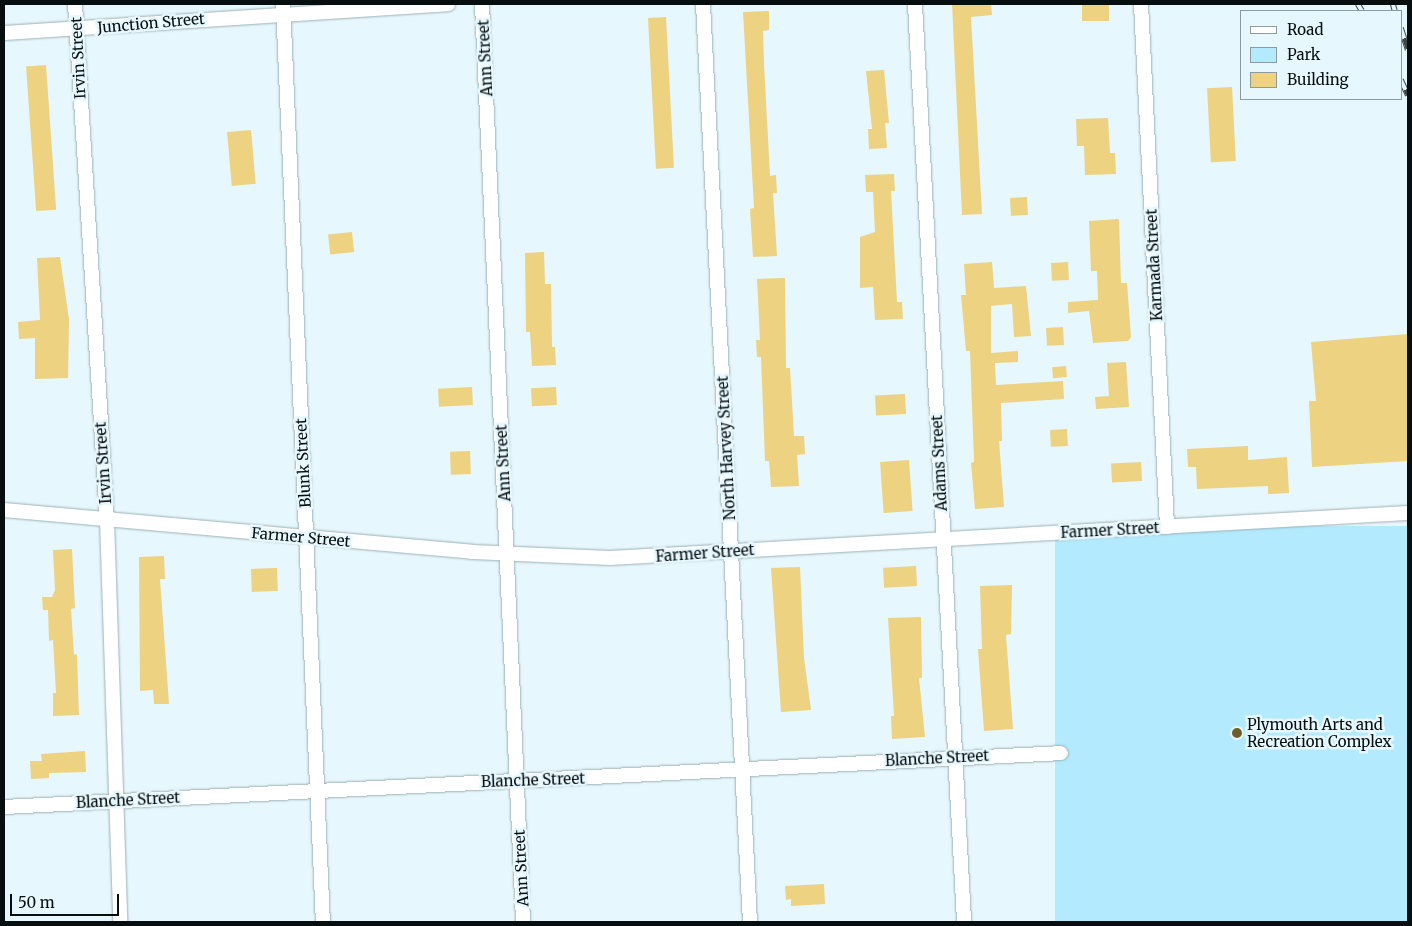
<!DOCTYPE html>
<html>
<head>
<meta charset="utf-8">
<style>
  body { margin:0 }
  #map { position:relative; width:1412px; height:926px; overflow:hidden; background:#e6f7fd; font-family:Merriweather,serif }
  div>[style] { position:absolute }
  .green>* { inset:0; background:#b3eafe; transform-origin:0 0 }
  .building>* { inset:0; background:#ecd281; transform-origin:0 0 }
  .roads { filter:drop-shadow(0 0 1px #9db0b7) drop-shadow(0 0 1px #9db0b7) }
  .minor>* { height:14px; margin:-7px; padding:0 7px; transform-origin:7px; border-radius:7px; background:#fff }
  .rail>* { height:5.5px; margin-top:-2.75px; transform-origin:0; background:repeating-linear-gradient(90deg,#e6f7fd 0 11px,#3d474a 0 22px); box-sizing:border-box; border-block:1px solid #3d474a }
  .dots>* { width:14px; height:14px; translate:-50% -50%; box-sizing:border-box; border:2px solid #e6f7fd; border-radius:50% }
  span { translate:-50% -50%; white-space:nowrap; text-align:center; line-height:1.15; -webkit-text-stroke:5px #e6f7fd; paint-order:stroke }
  .street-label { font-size:15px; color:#070e10 }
  .poi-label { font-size:15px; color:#070e10 }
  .left { translate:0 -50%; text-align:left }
  .frame { position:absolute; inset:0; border:5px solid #070e10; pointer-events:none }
  .legend { position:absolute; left:1240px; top:10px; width:162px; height:90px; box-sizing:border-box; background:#e6f7fd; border:1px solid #8d9a9e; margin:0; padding:6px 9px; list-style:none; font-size:15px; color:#070e10 }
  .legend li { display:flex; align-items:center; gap:10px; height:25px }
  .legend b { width:25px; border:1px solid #8d9a9e }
  .scale { position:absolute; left:10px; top:894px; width:109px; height:22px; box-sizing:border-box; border:2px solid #070e10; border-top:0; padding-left:6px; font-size:15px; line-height:18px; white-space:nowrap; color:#070e10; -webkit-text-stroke:4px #e6f7fd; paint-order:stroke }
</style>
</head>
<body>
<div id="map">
  <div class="green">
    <i style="left:1408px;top:526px;width:396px;height:353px;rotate:90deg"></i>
  </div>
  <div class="building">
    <i style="clip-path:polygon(952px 4px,991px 4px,992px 15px,971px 17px,982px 214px,962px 215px)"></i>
    <i style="left:1082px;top:4px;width:27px;height:17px"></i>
    <i style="clip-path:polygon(769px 11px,769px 30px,763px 31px,764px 64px,770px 176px,776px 175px,777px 193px,773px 193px,777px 256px,753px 257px,750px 209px,754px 208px,743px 12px)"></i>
    <i style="left:666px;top:17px;width:151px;height:18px;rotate:87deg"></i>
    <i style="left:46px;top:65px;width:145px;height:20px;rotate:86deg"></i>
    <i style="clip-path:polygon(884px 70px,889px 123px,885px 123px,887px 148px,869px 149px,868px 129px,872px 129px,866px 71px)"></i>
    <i style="left:1232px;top:87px;width:74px;height:25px;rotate:87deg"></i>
    <i style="clip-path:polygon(1108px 118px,1110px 153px,1115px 153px,1116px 174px,1085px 175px,1084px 146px,1077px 146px,1076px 119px)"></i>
    <i style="left:251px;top:130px;width:54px;height:24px;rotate:85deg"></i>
    <i style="clip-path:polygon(894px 174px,895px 191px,891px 191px,897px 302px,902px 302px,903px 319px,875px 320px,873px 287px,860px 288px,860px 237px,875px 232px,873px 192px,866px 192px,865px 175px)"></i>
    <i style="left:1027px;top:197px;width:18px;height:17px;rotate:87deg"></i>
    <i style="clip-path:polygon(1119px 219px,1121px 283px,1127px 283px,1131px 337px,1128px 341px,1093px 343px,1089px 311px,1068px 313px,1068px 302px,1098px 300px,1097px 271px,1091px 271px,1089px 221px)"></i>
    <i style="left:352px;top:232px;width:20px;height:24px;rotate:84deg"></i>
    <i style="clip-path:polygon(544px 252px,545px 284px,551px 284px,552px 347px,555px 347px,556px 365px,532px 366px,530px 332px,526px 332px,525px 253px)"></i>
    <i style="clip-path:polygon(60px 257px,69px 319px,68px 378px,35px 379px,35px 338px,19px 339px,18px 322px,40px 320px,37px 258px)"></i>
    <i style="clip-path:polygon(992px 262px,994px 288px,1026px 286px,1031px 336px,1014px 337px,1012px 304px,991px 306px,991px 353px,1018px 351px,1018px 362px,995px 363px,996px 385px,1063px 381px,1064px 399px,1001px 403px,1002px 441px,999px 441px,1004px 507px,975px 509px,971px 463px,974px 462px,970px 351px,966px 351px,961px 295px,966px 295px,964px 264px)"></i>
    <i style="left:1068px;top:262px;width:18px;height:17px;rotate:87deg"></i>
    <i style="clip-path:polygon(785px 278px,786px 368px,790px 368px,794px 436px,804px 436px,805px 454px,797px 455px,799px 486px,771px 487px,769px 461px,765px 461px,761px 357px,757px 357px,756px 340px,760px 340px,757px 279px)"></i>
    <i style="left:1063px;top:327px;width:18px;height:17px;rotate:87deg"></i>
    <i style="clip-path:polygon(1408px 334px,1408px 461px,1312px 467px,1309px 401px,1316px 401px,1311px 342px)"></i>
    <i style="clip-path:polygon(1126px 362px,1129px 407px,1096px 409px,1095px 397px,1109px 396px,1107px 363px)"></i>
    <i style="left:1066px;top:366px;width:11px;height:14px;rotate:85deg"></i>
    <i style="left:472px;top:387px;width:18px;height:34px;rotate:87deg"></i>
    <i style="left:556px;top:387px;width:18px;height:25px;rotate:87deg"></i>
    <i style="left:905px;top:394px;width:20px;height:30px;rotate:87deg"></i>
    <i style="left:1067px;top:429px;width:17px;height:17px;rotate:87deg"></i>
    <i style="clip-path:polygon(1248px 446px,1248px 460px,1287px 457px,1289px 493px,1268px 494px,1268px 486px,1197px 489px,1196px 467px,1188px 467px,1187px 449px)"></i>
    <i style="left:470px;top:451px;width:23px;height:20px;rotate:88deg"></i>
    <i style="left:909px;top:460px;width:51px;height:29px;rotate:86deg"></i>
    <i style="left:1141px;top:462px;width:19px;height:30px;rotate:87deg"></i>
    <i style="clip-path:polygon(72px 549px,75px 608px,71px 609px,74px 655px,77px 654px,79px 715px,53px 716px,53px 693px,56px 693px,53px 640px,49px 641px,48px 610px,43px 610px,42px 597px,52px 597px,55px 590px,53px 550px)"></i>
    <i style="clip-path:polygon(164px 556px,165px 579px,160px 579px,169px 704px,154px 704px,153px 690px,140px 691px,139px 557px)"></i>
    <i style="left:916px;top:566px;width:20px;height:33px;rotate:87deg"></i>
    <i style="clip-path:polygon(800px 567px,804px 658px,811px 710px,781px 712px,771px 568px)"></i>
    <i style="left:277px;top:568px;width:23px;height:26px;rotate:88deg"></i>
    <i style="clip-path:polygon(1012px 585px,1011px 634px,1006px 635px,1013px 729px,984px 731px,978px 649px,982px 649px,980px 586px)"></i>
    <i style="clip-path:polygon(921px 617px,922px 678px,919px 678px,925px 737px,892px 739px,891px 716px,894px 716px,888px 618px)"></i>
    <i style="clip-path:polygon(85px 751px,86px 772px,49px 773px,49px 778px,31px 779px,30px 761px,42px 761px,41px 754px)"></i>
    <i style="clip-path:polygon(824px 884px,825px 904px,791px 906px,791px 899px,786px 900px,785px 886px)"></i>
  </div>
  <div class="roads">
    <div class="minor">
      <i style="left:75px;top:4px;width:517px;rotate:86.45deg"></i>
      <i style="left:107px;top:520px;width:402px;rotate:88.1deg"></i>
      <i style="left:283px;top:4px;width:919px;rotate:87.51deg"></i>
      <i style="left:482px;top:4px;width:919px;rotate:87.44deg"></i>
      <i style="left:703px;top:4px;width:919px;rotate:87.07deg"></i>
      <i style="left:915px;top:4px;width:919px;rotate:86.94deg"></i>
      <i style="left:1141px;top:4px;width:524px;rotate:87.15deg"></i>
      <i style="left:4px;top:33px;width:445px;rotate:-3.7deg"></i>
      <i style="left:4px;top:510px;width:470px;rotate:5.1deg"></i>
      <i style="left:472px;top:552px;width:138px;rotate:2.5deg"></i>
      <i style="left:610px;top:558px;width:799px;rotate:-3.23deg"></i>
      <i style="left:4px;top:807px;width:1058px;rotate:-2.92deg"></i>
    </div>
  </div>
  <div class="rail">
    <i style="left:1358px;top:4px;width:8px;rotate:60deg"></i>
    <i style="left:1393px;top:4px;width:7px;rotate:74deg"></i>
    <i style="left:1401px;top:28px;width:23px;rotate:72deg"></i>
    <i style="left:1401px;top:80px;width:17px;rotate:65deg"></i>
  </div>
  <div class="dots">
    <i style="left:1237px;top:733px;background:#6e5f2c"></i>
  </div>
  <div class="street-label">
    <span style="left:151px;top:23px;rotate:-5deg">Junction Street</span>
    <span style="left:78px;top:58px;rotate:-93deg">Irvin Street</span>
    <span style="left:485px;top:58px;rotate:-93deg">Ann Street</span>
    <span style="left:1154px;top:265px;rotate:-93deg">Karmada Street</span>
    <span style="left:726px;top:448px;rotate:-93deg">North Harvey Street</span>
    <span style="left:103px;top:463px;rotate:-94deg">Irvin Street</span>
    <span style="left:303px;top:463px;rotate:-93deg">Blunk Street</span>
    <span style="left:503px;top:463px;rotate:-93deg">Ann Street</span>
    <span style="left:939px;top:463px;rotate:-93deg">Adams Street</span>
    <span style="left:1110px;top:530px;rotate:-3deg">Farmer Street</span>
    <span style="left:301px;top:537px;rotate:5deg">Farmer Street</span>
    <span style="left:705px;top:553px;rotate:-4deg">Farmer Street</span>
    <span style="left:937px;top:758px;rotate:-3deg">Blanche Street</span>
    <span style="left:533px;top:780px;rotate:-2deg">Blanche Street</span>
    <span style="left:128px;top:800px;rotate:-3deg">Blanche Street</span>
    <span style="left:521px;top:868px;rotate:-93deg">Ann Street</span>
  </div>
  <div class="poi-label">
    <span class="left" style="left:1247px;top:733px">Plymouth Arts and<br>Recreation Complex</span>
  </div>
  <div class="frame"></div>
  <ul class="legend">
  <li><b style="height:6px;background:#fff"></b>Road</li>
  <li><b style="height:14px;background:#b3eafe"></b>Park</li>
  <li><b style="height:14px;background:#ecd281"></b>Building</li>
  </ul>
  <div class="scale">50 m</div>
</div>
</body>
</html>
